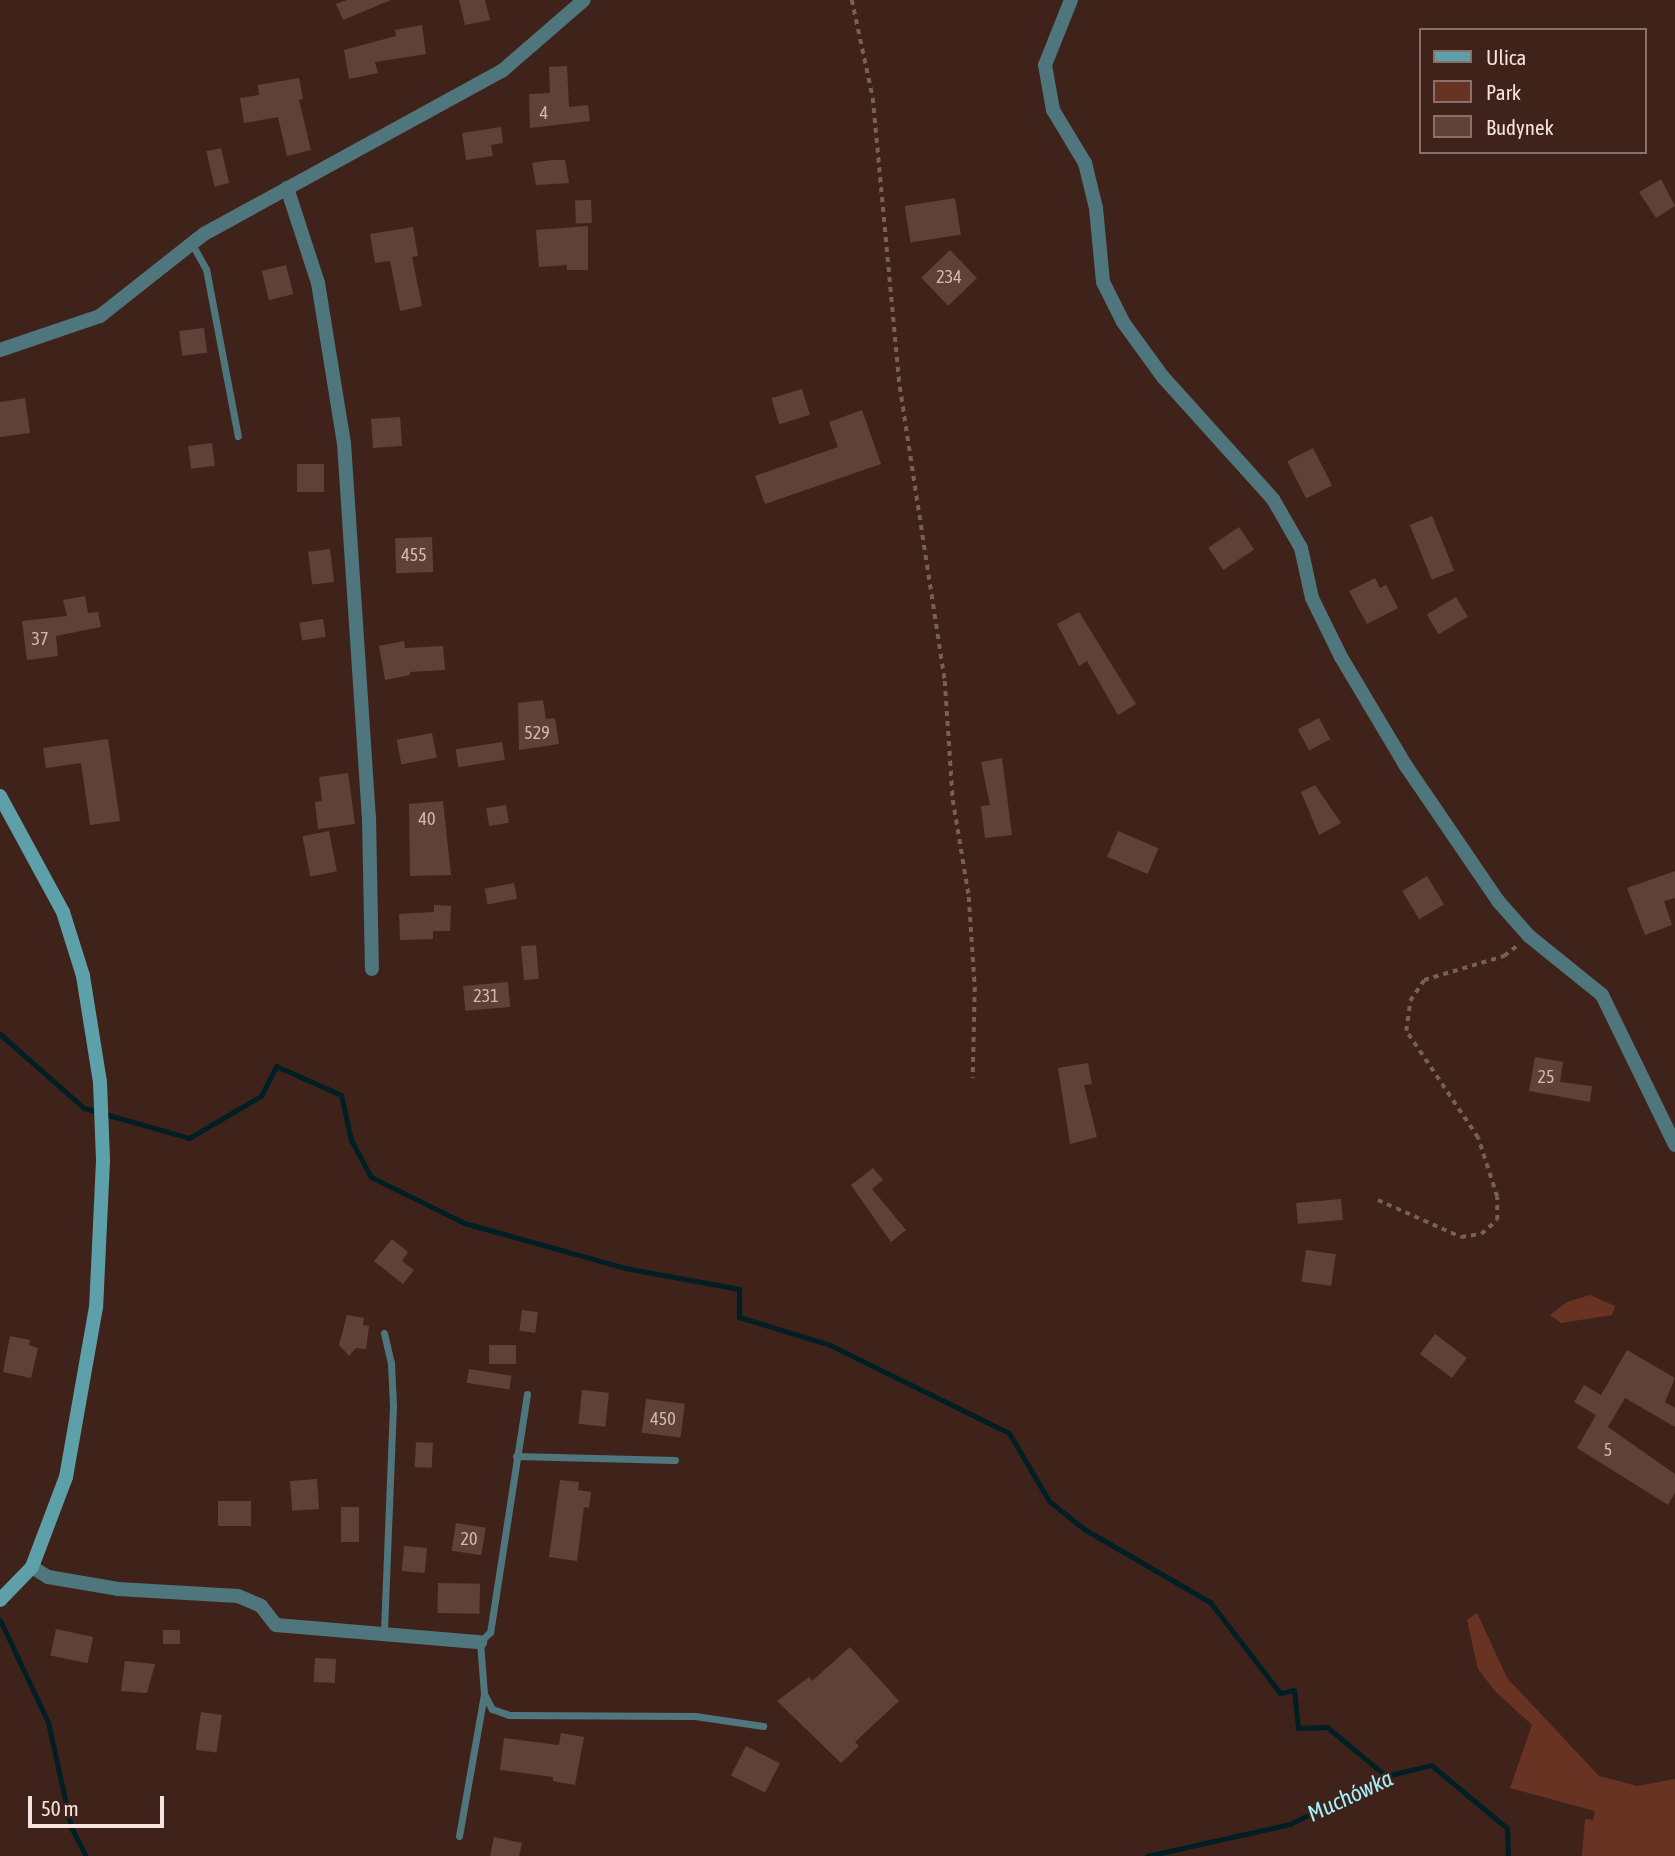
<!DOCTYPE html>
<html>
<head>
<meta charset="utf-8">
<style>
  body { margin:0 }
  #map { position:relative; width:1675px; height:1856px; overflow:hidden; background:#3f231b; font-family:"Asap Condensed",sans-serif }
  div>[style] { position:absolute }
  .green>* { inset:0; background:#693324 }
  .stream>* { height:5px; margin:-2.5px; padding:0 2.5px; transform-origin:2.5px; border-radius:2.5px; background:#001f24 }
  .building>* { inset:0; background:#5f4138; transform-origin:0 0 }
  .path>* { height:3.5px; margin-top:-1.75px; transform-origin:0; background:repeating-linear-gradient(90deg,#785f57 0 5px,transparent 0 10px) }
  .service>* { height:7px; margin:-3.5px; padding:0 3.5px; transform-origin:3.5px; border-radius:3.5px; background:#4e767c }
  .minor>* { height:14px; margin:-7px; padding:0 7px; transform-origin:7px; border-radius:7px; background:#4e767c }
  .secondary>* { height:14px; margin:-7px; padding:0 7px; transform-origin:7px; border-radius:7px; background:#5da0aa }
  span { translate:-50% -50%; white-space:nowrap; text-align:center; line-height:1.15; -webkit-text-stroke:5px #3f231b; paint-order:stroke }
  .number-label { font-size:18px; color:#d1bbb4 }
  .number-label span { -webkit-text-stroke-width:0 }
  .water-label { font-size:23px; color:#a3f2fe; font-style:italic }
  .legend { position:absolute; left:1419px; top:28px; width:228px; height:126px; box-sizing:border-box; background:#3f231b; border:2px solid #897069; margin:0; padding:9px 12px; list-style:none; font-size:21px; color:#f7e4de }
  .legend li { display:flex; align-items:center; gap:14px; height:35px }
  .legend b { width:35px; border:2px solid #897069 }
  .scale { position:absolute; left:28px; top:1796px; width:136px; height:32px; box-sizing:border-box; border:4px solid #f7e4de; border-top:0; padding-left:9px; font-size:21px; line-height:24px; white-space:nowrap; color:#f7e4de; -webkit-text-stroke:5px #3f231b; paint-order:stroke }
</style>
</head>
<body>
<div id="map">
  <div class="green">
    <i style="clip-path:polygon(1590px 1295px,1615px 1306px,1612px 1315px,1561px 1323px,1550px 1315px,1567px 1302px)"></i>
    <i style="clip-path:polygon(1477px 1613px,1507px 1678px,1599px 1776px,1637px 1786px,1675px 1779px,1675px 1856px,1582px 1856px,1585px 1819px,1593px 1820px,1595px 1811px,1510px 1788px,1532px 1725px,1495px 1691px,1478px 1669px,1467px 1620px)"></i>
  </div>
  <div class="stream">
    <i style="left:0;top:1034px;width:112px;rotate:41.4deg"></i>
    <i style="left:84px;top:1108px;width:109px;rotate:15.9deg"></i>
    <i style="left:189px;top:1138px;width:83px;rotate:-30.3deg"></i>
    <i style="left:261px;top:1096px;width:34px;rotate:-63deg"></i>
    <i style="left:276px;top:1066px;width:71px;rotate:24deg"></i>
    <i style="left:341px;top:1095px;width:46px;rotate:77.5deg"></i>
    <i style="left:351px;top:1140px;width:42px;rotate:61.6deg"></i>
    <i style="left:371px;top:1177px;width:104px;rotate:26.3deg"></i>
    <i style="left:464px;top:1223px;width:167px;rotate:15.6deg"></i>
    <i style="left:625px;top:1268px;width:116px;rotate:10.4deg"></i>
    <i style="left:739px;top:1289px;width:28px;rotate:90deg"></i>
    <i style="left:739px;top:1317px;width:95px;rotate:17.1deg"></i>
    <i style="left:830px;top:1345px;width:199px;rotate:26.2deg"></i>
    <i style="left:1009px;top:1433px;width:79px;rotate:59.5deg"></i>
    <i style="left:1049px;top:1501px;width:45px;rotate:38.7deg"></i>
    <i style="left:1084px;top:1529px;width:146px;rotate:30.1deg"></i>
    <i style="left:1210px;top:1602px;width:115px;rotate:52.4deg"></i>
    <i style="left:1280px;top:1693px;width:14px;rotate:-12deg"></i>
    <i style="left:1294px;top:1690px;width:38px;rotate:84deg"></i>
    <i style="left:1298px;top:1728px;width:29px;rotate:-2deg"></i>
    <i style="left:1327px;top:1727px;width:77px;rotate:39.7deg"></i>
    <i style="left:0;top:1620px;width:113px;rotate:64.8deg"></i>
    <i style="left:48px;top:1722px;width:107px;rotate:77.6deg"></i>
    <i style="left:71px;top:1827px;width:33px;rotate:63deg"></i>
    <i style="left:1147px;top:1856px;width:147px;rotate:-12.6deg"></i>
    <i style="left:1290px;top:1824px;width:107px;rotate:-26.6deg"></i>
    <i style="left:1386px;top:1776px;width:46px;rotate:-13.7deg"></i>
    <i style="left:1431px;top:1765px;width:99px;rotate:39.7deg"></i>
    <i style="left:1507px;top:1828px;width:28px;rotate:88deg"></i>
  </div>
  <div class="building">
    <i style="clip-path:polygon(347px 0,391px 0,343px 20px,336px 4px)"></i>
    <i style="clip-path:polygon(459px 0,485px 0,490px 20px,465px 25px)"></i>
    <i style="clip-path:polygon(422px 25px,426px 54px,375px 62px,378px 73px,349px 79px,344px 50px,396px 36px,395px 30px)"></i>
    <i style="clip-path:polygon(567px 66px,569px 107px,588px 105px,590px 121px,530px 128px,529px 94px,550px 93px,549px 67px)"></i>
    <i style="clip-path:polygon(299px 78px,303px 99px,299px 100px,311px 150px,287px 156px,278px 117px,244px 123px,240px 98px,259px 95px,258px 85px)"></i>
    <i style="clip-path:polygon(501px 127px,503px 143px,491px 145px,493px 156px,466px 160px,462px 133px)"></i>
    <i style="left:221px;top:148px;width:36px;height:15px;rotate:77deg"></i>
    <i style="clip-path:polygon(551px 160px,565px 160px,569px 183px,536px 185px,532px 163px)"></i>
    <i style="clip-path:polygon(1661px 179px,1675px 206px,1656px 218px,1639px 192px)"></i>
    <i style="left:955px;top:198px;width:37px;height:51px;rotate:81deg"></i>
    <i style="left:591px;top:200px;width:23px;height:16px;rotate:88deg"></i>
    <i style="clip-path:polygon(588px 226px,588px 270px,567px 270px,567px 265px,539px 267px,536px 230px)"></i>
    <i style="clip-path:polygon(413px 227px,418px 256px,412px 257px,422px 306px,400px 311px,390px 261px,375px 263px,370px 234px)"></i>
    <i style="left:950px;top:250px;width:39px;height:40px;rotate:46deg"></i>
    <i style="left:286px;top:265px;width:30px;height:25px;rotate:76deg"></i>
    <i style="left:204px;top:328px;width:25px;height:25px;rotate:83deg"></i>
    <i style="left:802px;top:389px;width:27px;height:32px;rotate:73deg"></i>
    <i style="clip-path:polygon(25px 398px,30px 433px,0 437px,0 402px)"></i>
    <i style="clip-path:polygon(862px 410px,881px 464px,765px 504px,755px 476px,838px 447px,829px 422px)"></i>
    <i style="left:400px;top:417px;width:29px;height:29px;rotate:86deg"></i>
    <i style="left:212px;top:443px;width:23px;height:24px;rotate:83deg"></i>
    <i style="left:1313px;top:448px;width:42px;height:29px;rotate:63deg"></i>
    <i style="left:297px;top:464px;width:27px;height:28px"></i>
    <i style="left:1432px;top:516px;width:59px;height:24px;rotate:68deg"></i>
    <i style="left:1239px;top:527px;width:27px;height:37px;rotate:56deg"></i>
    <i style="left:432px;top:537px;width:35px;height:37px;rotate:88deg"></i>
    <i style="left:330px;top:549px;width:33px;height:22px;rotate:83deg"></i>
    <i style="clip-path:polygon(1375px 578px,1380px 588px,1386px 585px,1398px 608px,1367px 624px,1349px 591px)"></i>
    <i style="clip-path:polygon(85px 596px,88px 613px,98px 612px,101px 627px,56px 636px,58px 656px,27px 660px,22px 621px,67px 616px,63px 600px)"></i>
    <i style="left:1456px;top:597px;width:23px;height:34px;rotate:59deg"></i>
    <i style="clip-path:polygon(1079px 612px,1136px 704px,1118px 715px,1087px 661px,1079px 666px,1057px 624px)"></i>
    <i style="left:323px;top:619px;width:18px;height:24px;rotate:81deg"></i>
    <i style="clip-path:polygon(404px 641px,405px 648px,443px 646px,445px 670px,410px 672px,410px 675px,385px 680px,379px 646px)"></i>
    <i style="clip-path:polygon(543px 700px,546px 719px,555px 718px,559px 744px,519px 750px,518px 703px)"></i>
    <i style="left:1319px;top:718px;width:24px;height:24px;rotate:62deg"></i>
    <i style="left:432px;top:733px;width:25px;height:36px;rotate:79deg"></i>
    <i style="clip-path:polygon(108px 739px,120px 821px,90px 825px,81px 763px,46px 768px,43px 748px)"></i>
    <i style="left:502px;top:742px;width:18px;height:47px;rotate:81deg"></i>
    <i style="clip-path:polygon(1002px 758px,1012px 835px,985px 838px,981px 806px,990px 805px,981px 762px)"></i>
    <i style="clip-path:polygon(348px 773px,355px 824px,318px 829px,315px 802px,322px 801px,319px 777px)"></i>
    <i style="clip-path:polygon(1315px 785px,1341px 823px,1319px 835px,1301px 792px)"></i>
    <i style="clip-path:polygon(443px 801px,451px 875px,410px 876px,409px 804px)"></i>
    <i style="left:506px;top:805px;width:18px;height:20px;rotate:81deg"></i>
    <i style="left:329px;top:831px;width:41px;height:27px;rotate:79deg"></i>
    <i style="left:1118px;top:831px;width:44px;height:28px;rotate:23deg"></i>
    <i style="clip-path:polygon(1675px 871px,1675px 898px,1664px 901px,1672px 925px,1645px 935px,1627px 888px)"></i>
    <i style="left:1427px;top:876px;width:33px;height:29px;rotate:59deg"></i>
    <i style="left:514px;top:883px;width:16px;height:30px;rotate:79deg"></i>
    <i style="clip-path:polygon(434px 905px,451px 906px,450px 931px,433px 931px,433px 939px,400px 940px,399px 914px,434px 912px)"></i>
    <i style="left:536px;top:945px;width:34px;height:15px;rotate:85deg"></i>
    <i style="left:508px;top:982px;width:25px;height:45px;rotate:85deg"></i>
    <i style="clip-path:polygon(1535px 1057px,1563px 1062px,1560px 1082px,1592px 1086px,1590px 1102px,1529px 1091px)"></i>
    <i style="clip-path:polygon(1088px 1063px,1092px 1084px,1084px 1085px,1097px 1137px,1070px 1144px,1058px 1068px)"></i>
    <i style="clip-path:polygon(873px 1168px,883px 1180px,872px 1189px,906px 1230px,891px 1242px,851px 1185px)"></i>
    <i style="left:1341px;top:1199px;width:21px;height:45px;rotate:85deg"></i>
    <i style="clip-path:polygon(392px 1239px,408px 1252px,402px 1261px,414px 1270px,403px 1284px,374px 1261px)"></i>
    <i style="left:1306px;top:1250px;width:30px;height:32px;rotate:8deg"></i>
    <i style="left:522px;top:1310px;width:16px;height:21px;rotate:7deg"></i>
    <i style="clip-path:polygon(347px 1315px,364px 1318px,363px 1325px,369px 1326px,366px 1349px,356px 1348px,349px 1356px,339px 1345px)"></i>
    <i style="left:1435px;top:1334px;width:40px;height:25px;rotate:37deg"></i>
    <i style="clip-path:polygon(10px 1336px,30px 1340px,29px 1345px,38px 1348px,31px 1378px,3px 1372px)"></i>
    <i style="left:516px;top:1345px;width:19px;height:27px;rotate:90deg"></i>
    <i style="clip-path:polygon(1627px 1350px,1675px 1378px,1665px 1402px,1675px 1408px,1675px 1427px,1625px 1398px,1608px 1427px,1675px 1474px,1675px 1493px,1668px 1505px,1577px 1448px,1596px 1415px,1574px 1402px,1584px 1385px,1601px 1395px)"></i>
    <i style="left:469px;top:1369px;width:43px;height:14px;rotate:9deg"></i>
    <i style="left:582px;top:1390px;width:27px;height:34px;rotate:6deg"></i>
    <i style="left:646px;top:1399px;width:39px;height:34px;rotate:7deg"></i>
    <i style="left:416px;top:1442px;width:17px;height:25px;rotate:3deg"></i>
    <i style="left:317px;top:1479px;width:30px;height:27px;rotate:86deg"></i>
    <i style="clip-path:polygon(560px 1480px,579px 1482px,578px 1490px,591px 1492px,589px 1508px,584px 1507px,577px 1561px,549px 1557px)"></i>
    <i style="left:218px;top:1501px;width:33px;height:25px"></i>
    <i style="left:341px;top:1507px;width:18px;height:35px"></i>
    <i style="left:456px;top:1523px;width:30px;height:28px;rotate:9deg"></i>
    <i style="left:404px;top:1546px;width:23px;height:25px;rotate:5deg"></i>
    <i style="left:438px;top:1583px;width:42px;height:30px;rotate:1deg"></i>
    <i style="left:56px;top:1629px;width:38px;height:27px;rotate:12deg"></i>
    <i style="left:163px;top:1630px;width:17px;height:14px"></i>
    <i style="clip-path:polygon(850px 1647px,899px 1701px,855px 1742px,859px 1746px,841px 1763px,777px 1701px,809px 1677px,812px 1681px)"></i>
    <i style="left:315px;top:1658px;width:21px;height:24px;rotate:3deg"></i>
    <i style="clip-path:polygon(125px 1661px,155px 1664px,147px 1693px,121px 1691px)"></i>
    <i style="left:201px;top:1712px;width:21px;height:38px;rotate:8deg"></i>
    <i style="clip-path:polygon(561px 1733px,584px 1737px,575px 1785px,553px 1781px,553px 1777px,500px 1770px,504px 1738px,559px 1745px)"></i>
    <i style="left:746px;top:1746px;width:38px;height:33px;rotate:27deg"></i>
    <i style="clip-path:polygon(494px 1837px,522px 1843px,519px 1856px,490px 1856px)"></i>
  </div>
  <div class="path">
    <i style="left:852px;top:0;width:100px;rotate:77.9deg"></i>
    <i style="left:873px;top:98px;width:290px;rotate:84.7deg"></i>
    <i style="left:900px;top:387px;width:297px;rotate:81.3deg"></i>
    <i style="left:945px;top:681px;width:119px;rotate:86.2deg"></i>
    <i style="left:953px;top:800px;width:98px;rotate:80.6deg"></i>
    <i style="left:969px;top:897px;width:90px;rotate:86.2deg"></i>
    <i style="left:975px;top:987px;width:91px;rotate:91.3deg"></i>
    <i style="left:1378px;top:1200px;width:91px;rotate:24deg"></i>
    <i style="left:1461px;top:1237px;width:20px;rotate:-9deg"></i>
    <i style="left:1481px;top:1234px;width:21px;rotate:-41deg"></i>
    <i style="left:1497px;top:1220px;width:23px;rotate:-90deg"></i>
    <i style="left:1497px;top:1197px;width:62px;rotate:-107.9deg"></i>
    <i style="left:1478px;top:1138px;width:129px;rotate:-123.9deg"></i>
    <i style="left:1406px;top:1031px;width:30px;rotate:-82deg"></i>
    <i style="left:1410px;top:1001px;width:25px;rotate:-56deg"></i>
    <i style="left:1424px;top:980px;width:84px;rotate:-16.7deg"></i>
    <i style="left:1504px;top:956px;width:18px;rotate:-38deg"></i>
  </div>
  <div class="service">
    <i style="left:192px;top:244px;width:29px;rotate:61deg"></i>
    <i style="left:206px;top:269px;width:170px;rotate:79.2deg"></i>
    <i style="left:384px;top:1333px;width:31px;rotate:77deg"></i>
    <i style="left:391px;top:1363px;width:43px;rotate:87.3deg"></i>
    <i style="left:393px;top:1406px;width:226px;rotate:92.3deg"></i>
    <i style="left:527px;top:1394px;width:241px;rotate:98.8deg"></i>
    <i style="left:490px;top:1632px;width:14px;rotate:135deg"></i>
    <i style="left:480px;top:1642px;width:52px;rotate:85.6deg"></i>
    <i style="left:484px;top:1694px;width:17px;rotate:62deg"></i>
    <i style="left:492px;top:1709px;width:18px;rotate:19deg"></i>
    <i style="left:509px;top:1715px;width:186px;rotate:0.3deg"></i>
    <i style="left:695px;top:1716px;width:69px;rotate:8.4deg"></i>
    <i style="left:516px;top:1456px;width:159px;rotate:1.4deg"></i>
    <i style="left:459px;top:1836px;width:144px;rotate:-80deg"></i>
  </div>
  <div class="minor">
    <i style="left:1071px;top:0;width:70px;rotate:111.8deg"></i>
    <i style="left:1045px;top:65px;width:46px;rotate:79.9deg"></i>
    <i style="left:1053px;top:110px;width:62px;rotate:58.9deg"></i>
    <i style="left:1085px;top:163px;width:46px;rotate:76.3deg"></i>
    <i style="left:1096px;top:208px;width:74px;rotate:84.6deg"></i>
    <i style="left:1103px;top:282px;width:45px;rotate:63.4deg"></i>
    <i style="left:1123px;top:322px;width:68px;rotate:54deg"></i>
    <i style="left:1163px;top:377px;width:164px;rotate:48deg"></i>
    <i style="left:1273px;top:499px;width:56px;rotate:60.3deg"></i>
    <i style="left:1301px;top:548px;width:51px;rotate:77.6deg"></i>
    <i style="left:1312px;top:598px;width:66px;rotate:63.8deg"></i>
    <i style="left:1341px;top:657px;width:127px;rotate:59.2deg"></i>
    <i style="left:1406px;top:766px;width:163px;rotate:55.7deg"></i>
    <i style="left:1498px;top:901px;width:47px;rotate:48.5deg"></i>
    <i style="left:1529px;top:936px;width:94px;rotate:38.9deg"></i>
    <i style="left:1602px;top:995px;width:167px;rotate:64deg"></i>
    <i style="left:287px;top:188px;width:100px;rotate:71.9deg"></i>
    <i style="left:318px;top:283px;width:162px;rotate:80.8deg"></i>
    <i style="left:344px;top:443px;width:375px;rotate:86.2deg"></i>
    <i style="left:369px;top:817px;width:152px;rotate:88.9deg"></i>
    <i style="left:0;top:350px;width:106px;rotate:-18.8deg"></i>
    <i style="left:100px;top:316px;width:132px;rotate:-38.3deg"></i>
    <i style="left:204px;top:234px;width:340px;rotate:-28.7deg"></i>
    <i style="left:502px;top:71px;width:108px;rotate:-40.9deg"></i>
    <i style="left:32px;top:1567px;width:19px;rotate:32deg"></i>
    <i style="left:48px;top:1577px;width:71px;rotate:9.7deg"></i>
    <i style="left:118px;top:1589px;width:120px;rotate:3.3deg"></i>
    <i style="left:238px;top:1596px;width:25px;rotate:23deg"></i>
    <i style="left:261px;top:1606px;width:24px;rotate:52deg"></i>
    <i style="left:276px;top:1625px;width:205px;rotate:4.8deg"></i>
  </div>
  <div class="secondary">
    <i style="left:0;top:796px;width:132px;rotate:61.5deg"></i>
    <i style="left:63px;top:912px;width:67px;rotate:72.6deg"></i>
    <i style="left:83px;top:976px;width:107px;rotate:80.9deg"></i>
    <i style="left:100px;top:1082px;width:79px;rotate:87.8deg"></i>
    <i style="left:103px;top:1161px;width:146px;rotate:92.7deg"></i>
    <i style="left:96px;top:1307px;width:173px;rotate:100deg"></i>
    <i style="left:66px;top:1477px;width:96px;rotate:110.7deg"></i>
    <i style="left:32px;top:1567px;width:46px;rotate:134.1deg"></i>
  </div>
  <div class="number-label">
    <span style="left:544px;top:113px">4</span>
    <span style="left:949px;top:277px">234</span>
    <span style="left:414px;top:555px">455</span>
    <span style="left:40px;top:639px">37</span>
    <span style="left:537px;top:733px">529</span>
    <span style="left:427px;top:819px">40</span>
    <span style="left:486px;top:996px">231</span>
    <span style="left:1546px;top:1077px">25</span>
    <span style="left:663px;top:1419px">450</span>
    <span style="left:1608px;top:1450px">5</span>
    <span style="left:469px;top:1539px">20</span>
  </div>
  <div class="water-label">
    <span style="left:1350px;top:1796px;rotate:-25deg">Muchówka</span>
  </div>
  <ul class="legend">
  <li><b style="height:9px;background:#5da0aa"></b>Ulica</li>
  <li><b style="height:19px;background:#693324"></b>Park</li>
  <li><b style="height:19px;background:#5f4138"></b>Budynek</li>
  </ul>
  <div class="scale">50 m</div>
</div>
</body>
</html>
